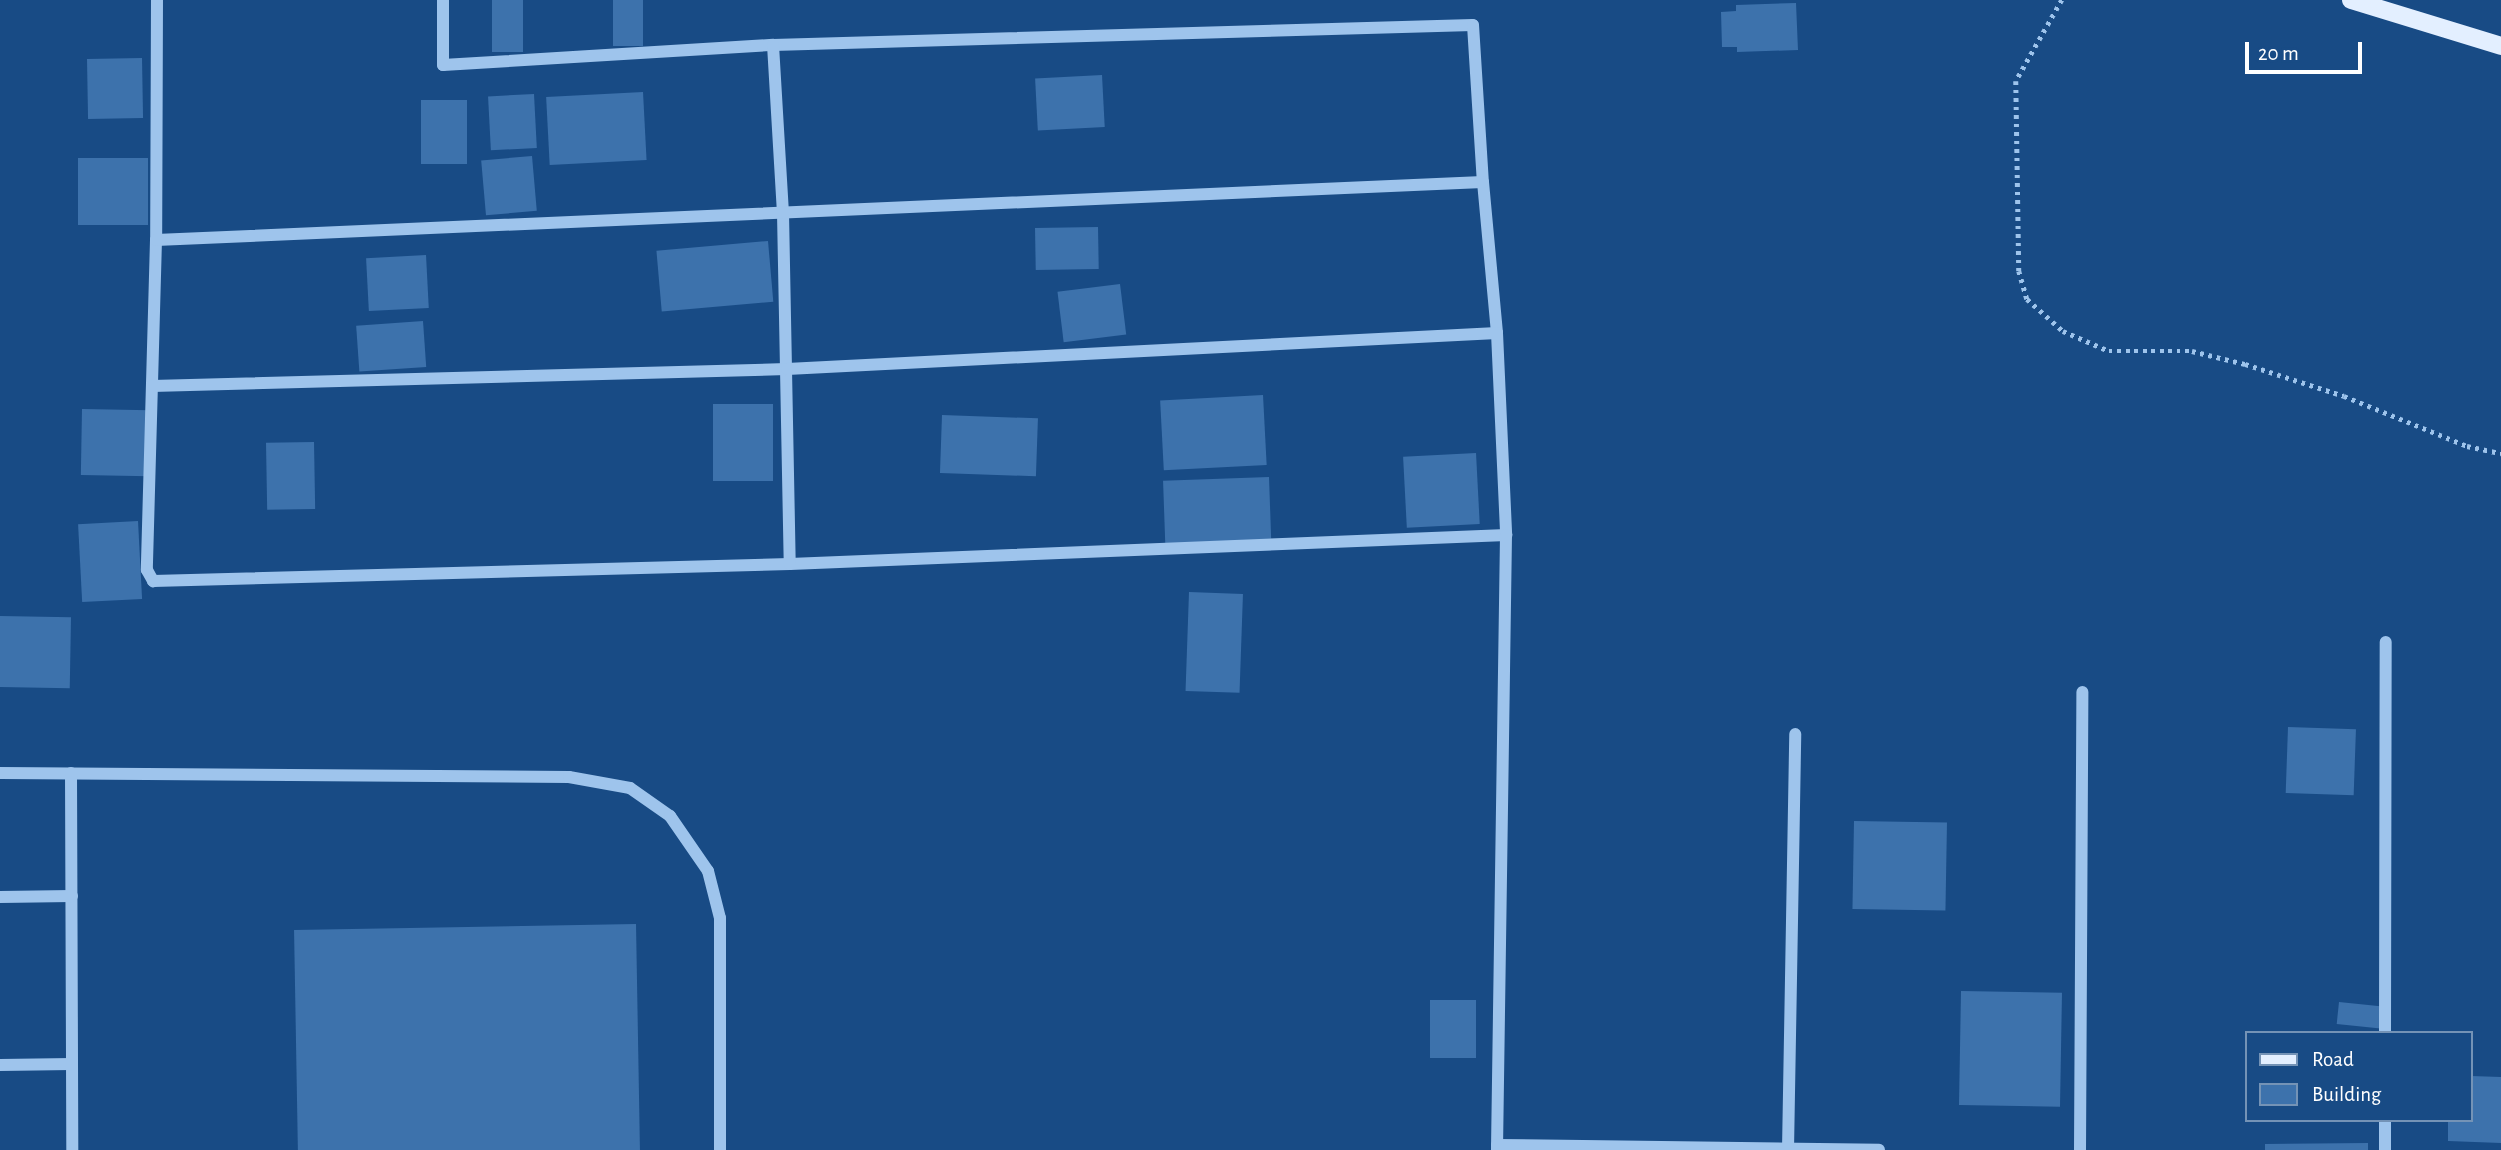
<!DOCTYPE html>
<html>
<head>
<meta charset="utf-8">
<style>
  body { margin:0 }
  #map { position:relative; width:2501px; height:1150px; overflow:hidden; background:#184b85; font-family:"Alegreya Sans",sans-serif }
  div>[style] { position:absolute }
  .building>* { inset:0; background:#3d72ac; transform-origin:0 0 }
  .path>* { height:4.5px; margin-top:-2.25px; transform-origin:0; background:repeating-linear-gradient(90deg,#9ec4ec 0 3.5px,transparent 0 8.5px) }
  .minor>* { height:12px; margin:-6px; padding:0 6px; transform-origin:6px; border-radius:6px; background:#9ec4ec }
  .major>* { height:18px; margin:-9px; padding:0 9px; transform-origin:9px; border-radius:9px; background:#e3efff }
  span { translate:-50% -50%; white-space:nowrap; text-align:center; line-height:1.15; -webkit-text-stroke:5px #184b85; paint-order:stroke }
  .legend { position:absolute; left:2245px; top:1031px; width:228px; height:91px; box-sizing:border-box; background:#184b85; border:2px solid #7493b6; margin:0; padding:9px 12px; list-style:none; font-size:21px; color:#fff }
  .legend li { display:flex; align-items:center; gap:14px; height:35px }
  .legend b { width:35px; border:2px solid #7493b6 }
  .scale { position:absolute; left:2245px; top:42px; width:117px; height:32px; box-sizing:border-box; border:4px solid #fff; border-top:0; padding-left:9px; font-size:21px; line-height:24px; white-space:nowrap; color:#fff; -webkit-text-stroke:5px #184b85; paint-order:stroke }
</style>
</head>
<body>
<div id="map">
  <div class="building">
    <i style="left:492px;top:0;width:31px;height:52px"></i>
    <i style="left:613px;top:0;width:30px;height:46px"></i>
    <i style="clip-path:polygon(1796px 3px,1798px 50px,1737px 52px,1737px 47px,1722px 47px,1721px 12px,1736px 11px,1736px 5px)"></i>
    <i style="left:142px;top:58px;width:60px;height:55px;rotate:89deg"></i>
    <i style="left:1102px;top:75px;width:52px;height:67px;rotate:87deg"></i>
    <i style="left:643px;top:92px;width:68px;height:97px;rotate:87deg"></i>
    <i style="left:534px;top:94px;width:54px;height:46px;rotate:87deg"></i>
    <i style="left:421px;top:100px;width:46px;height:64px"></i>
    <i style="left:532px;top:156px;width:55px;height:51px;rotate:85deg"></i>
    <i style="left:78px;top:158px;width:70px;height:67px"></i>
    <i style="left:1098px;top:227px;width:42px;height:63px;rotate:89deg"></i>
    <i style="left:768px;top:241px;width:61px;height:112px;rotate:85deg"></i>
    <i style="left:426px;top:255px;width:53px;height:60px;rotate:87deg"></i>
    <i style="left:1120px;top:284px;width:51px;height:63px;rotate:83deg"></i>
    <i style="left:423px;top:321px;width:46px;height:67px;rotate:86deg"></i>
    <i style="left:1263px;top:395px;width:70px;height:103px;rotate:87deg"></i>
    <i style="left:713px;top:404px;width:60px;height:77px"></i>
    <i style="left:82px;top:409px;width:68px;height:66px;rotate:1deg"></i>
    <i style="left:942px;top:415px;width:96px;height:58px;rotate:2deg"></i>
    <i style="left:314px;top:442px;width:67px;height:48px;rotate:89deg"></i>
    <i style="left:1476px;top:453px;width:71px;height:73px;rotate:87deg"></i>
    <i style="left:1269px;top:477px;width:66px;height:106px;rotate:88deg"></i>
    <i style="left:138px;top:521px;width:78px;height:60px;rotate:87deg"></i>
    <i style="left:1189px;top:592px;width:54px;height:99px;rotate:2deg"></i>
    <i style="left:0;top:616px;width:71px;height:71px;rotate:1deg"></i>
    <i style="left:2288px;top:727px;width:68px;height:66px;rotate:2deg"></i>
    <i style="left:1854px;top:821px;width:93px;height:88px;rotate:1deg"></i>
    <i style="left:636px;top:924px;width:226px;height:342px;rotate:89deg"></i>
    <i style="left:1961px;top:991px;width:101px;height:114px;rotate:1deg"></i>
    <i style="left:1430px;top:1000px;width:46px;height:58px"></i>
    <i style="left:2339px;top:1002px;width:44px;height:22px;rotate:6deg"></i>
    <i style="clip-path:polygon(2471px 1076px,2501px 1077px,2501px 1143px,2448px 1141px,2448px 1120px,2471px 1120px)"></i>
    <i style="clip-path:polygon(2368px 1143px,2368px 1150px,2265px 1150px,2265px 1144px)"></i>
  </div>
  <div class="path">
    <i style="left:2062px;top:0;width:93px;rotate:119.6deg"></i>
    <i style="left:2016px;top:81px;width:190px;rotate:89.1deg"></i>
    <i style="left:2019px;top:271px;width:29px;rotate:74deg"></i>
    <i style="left:2027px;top:299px;width:48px;rotate:41.6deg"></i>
    <i style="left:2063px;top:331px;width:50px;rotate:23.5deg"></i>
    <i style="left:2109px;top:351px;width:83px"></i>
    <i style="left:2192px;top:351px;width:55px;rotate:13.8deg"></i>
    <i style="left:2245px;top:364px;width:104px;rotate:17.9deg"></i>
    <i style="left:2344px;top:396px;width:133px;rotate:22.1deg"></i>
    <i style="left:2467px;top:446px;width:35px;rotate:12deg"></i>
  </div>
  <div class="minor">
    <i style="left:157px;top:0;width:240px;rotate:90.2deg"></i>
    <i style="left:156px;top:240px;width:330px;rotate:91.6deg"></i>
    <i style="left:147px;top:570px;width:13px;rotate:61deg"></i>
    <i style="left:153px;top:581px;width:637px;rotate:-1.53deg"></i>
    <i style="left:790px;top:564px;width:717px;rotate:-2.32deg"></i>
    <i style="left:443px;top:0;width:65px;rotate:90deg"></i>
    <i style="left:443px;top:65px;width:331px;rotate:-3.5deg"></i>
    <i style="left:773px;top:45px;width:700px;rotate:-1.64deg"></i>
    <i style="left:1473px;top:25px;width:157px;rotate:86.4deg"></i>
    <i style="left:1483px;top:182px;width:152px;rotate:84.7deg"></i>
    <i style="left:1497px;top:333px;width:202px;rotate:87.4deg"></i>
    <i style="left:1506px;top:535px;width:615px;rotate:90.84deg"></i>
    <i style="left:773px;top:45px;width:168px;rotate:86.6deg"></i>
    <i style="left:783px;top:213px;width:351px;rotate:88.9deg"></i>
    <i style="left:156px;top:240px;width:1328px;rotate:-2.5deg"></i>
    <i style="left:152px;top:386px;width:635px;rotate:-1.53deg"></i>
    <i style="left:787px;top:369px;width:711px;rotate:-2.9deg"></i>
    <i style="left:0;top:773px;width:569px;rotate:0.4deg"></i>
    <i style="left:569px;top:777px;width:62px;rotate:10.2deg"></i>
    <i style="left:630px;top:788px;width:49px;rotate:35deg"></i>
    <i style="left:670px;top:816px;width:67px;rotate:55.4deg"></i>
    <i style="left:708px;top:871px;width:49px;rotate:75.7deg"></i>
    <i style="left:720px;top:918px;width:232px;rotate:90deg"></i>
    <i style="left:71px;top:773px;width:377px;rotate:89.8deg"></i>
    <i style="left:0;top:897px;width:72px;rotate:-0.8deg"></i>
    <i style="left:2385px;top:1033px;width:391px;rotate:-89.9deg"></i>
    <i style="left:0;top:1065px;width:72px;rotate:-0.8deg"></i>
    <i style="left:1497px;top:1145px;width:382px;rotate:0.7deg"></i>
    <i style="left:1788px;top:1150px;width:416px;rotate:-89deg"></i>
    <i style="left:2080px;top:1150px;width:458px;rotate:-89.7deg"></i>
    <i style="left:2385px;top:1150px;width:30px;rotate:-90deg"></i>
  </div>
  <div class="major">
    <i style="left:2351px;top:0;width:157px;rotate:17deg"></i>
  </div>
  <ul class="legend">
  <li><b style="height:9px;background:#e3efff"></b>Road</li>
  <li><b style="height:19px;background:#3d72ac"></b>Building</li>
  </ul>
  <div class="scale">20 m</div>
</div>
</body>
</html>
